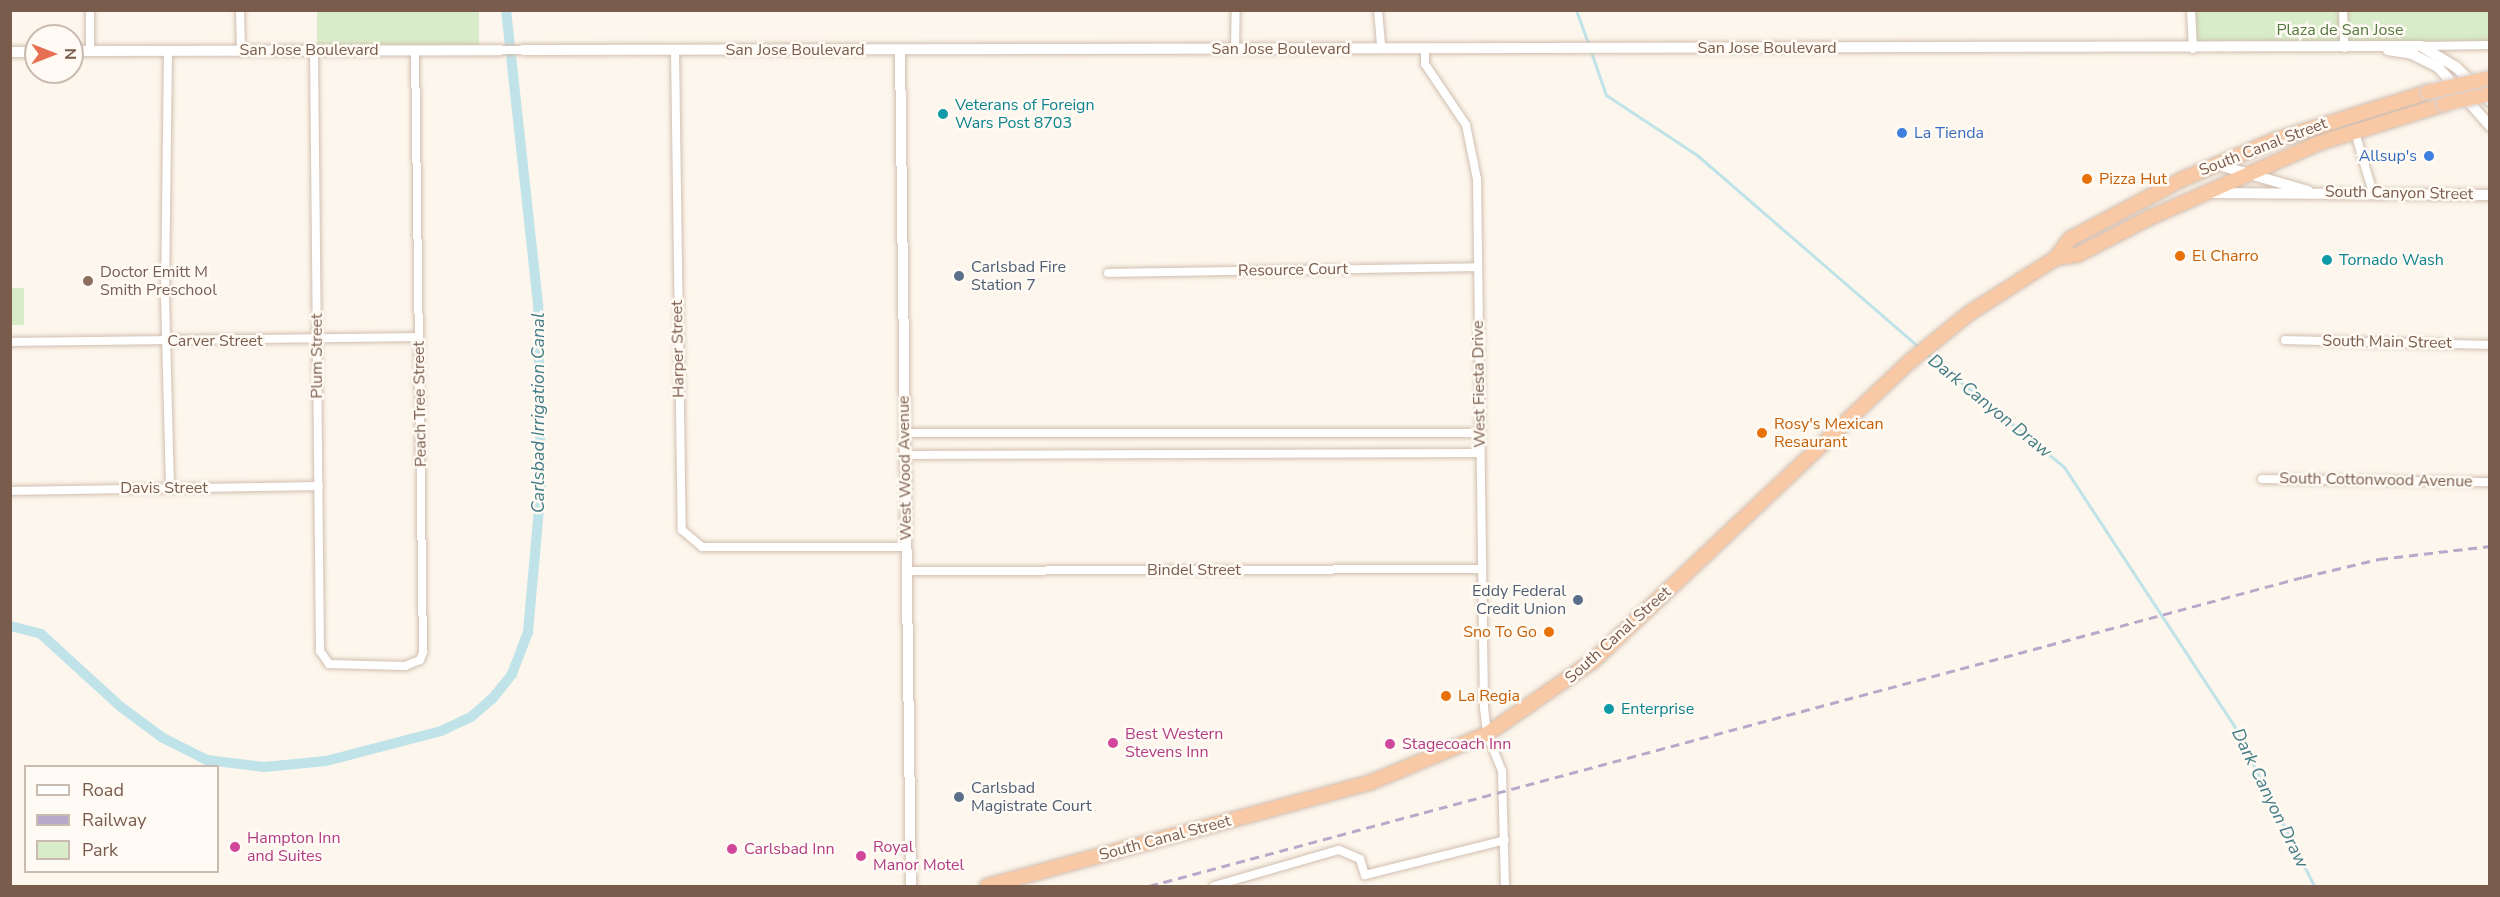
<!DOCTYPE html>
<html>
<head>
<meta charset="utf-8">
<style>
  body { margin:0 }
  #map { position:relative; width:2500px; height:897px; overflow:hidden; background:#fdf6ec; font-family:"Nunito Sans",sans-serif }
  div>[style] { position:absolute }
  .green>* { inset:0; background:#d8ecc9; transform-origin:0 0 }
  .stream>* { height:3px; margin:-1.5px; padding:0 1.5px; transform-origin:1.5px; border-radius:1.5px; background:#bfe3e8 }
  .canal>* { height:10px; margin:-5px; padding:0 5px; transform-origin:5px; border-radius:5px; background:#bfe3e8 }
  .roads { filter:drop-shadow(0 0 2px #d1beb0) drop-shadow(0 0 2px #d1beb0) }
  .minor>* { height:8px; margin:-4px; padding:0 4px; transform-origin:4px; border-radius:4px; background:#fff }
  .tertiary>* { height:10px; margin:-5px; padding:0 5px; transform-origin:5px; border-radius:5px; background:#fff }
  .trunk>* { height:14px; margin:-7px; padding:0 7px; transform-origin:7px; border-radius:7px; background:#f9c8a4 }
  .rail>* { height:3px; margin-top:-1.5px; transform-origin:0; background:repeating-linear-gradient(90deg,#b9a8c9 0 9px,transparent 0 15px) }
  .bridges { filter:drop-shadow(0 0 2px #dad1cd) drop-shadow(0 0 2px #dad1cd) }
  .trunk-bridge>* { height:14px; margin:-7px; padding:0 7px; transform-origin:7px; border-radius:7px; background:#f9c8a4 }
  .dots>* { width:16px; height:16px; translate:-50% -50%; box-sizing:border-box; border:3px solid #fffaf3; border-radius:50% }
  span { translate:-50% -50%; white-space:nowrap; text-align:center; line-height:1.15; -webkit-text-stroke:5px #fffaf3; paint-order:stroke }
  .park-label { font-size:16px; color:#537a41 }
  .street-label { font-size:16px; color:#7a5c4d }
  .culture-label { font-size:16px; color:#0d838f }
  .left { translate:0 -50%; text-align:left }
  .shop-label { font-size:16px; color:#366cbe }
  .right { translate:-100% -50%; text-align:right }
  .food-label { font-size:16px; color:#c56008 }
  .service-label { font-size:16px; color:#4e5e75 }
  .education-label { font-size:16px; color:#785e54 }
  .hotel-label { font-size:16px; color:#b23c85 }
  .water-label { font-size:18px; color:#437c86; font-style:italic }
  .frame { position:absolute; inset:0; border:12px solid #7a5c4d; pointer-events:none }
  .legend { position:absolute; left:24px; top:765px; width:195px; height:108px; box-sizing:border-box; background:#fffaf3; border:2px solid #cabbb1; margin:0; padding:8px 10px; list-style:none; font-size:18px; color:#7a5c4d }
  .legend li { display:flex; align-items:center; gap:12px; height:30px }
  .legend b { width:30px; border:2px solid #cabbb1 }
  .north { position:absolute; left:24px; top:24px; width:60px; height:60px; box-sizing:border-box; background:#fffaf3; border:2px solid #cabbb1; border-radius:50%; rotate:90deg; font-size:16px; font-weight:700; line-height:24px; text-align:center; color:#7a5c4d }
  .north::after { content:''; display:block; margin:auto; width:21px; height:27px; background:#e76f51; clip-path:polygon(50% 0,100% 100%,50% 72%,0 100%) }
</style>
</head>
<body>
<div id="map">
  <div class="green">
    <i style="left:317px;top:11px;width:162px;height:40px"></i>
    <i style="left:2191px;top:11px;width:298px;height:38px"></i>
    <i style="left:10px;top:288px;width:14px;height:37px"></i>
  </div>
  <div class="stream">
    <i style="left:1576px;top:10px;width:38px;rotate:70deg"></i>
    <i style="left:1591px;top:52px;width:46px;rotate:70.8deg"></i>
    <i style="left:1606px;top:95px;width:109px;rotate:33.4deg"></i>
    <i style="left:1697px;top:155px;width:295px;rotate:40.9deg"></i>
    <i style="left:1927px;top:354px;width:178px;rotate:39.5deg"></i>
    <i style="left:2064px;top:467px;width:308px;rotate:56.7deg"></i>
    <i style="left:2233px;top:724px;width:181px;rotate:63.4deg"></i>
  </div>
  <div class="canal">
    <i style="left:10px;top:626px;width:32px;rotate:14deg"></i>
    <i style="left:41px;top:634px;width:108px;rotate:42.4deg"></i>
    <i style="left:121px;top:707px;width:52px;rotate:36.4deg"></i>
    <i style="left:163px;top:738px;width:49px;rotate:26.6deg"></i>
    <i style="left:207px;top:760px;width:57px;rotate:7deg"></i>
    <i style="left:264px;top:767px;width:62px;rotate:-5.5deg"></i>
    <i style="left:326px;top:761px;width:119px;rotate:-14.6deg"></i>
    <i style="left:441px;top:731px;width:33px;rotate:-25deg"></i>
    <i style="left:471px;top:717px;width:28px;rotate:-41deg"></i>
    <i style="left:492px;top:699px;width:32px;rotate:-51deg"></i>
    <i style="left:512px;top:674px;width:45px;rotate:-69.1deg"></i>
    <i style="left:528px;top:632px;width:147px;rotate:-84.9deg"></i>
    <i style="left:541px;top:486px;width:182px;rotate:-90.9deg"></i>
    <i style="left:538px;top:304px;width:296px;rotate:-96.2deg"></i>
  </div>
  <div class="roads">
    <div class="minor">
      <i style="left:90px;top:10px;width:41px;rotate:90deg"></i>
      <i style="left:240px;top:10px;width:40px;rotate:88.6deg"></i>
      <i style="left:1378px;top:10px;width:38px;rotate:85deg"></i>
      <i style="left:2191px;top:10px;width:39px;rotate:87deg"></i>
      <i style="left:2343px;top:10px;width:38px;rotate:88deg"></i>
      <i style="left:2421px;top:46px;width:69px;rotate:-0.8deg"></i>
      <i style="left:1425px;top:48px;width:16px;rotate:90deg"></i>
      <i style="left:1425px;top:64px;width:73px;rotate:56.1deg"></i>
      <i style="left:1466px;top:125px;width:55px;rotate:78.5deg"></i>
      <i style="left:1477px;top:179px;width:529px;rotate:89.24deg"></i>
      <i style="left:1484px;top:708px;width:26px;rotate:83deg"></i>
      <i style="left:1487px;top:734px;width:40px;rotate:68deg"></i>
      <i style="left:1502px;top:771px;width:115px;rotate:88.5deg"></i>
      <i style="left:1235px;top:49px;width:39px;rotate:-89deg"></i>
      <i style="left:168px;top:50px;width:246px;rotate:90.7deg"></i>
      <i style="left:165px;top:296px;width:193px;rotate:88.5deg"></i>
      <i style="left:314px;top:50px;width:601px;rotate:89.43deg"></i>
      <i style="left:320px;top:651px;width:16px;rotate:55deg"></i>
      <i style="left:329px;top:664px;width:76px;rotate:1.5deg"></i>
      <i style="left:405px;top:666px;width:16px;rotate:-22deg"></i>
      <i style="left:420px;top:660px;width:9px;rotate:-69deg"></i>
      <i style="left:423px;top:652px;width:601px;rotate:-90.76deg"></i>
      <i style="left:500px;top:50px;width:23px"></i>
      <i style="left:675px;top:50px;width:480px;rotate:89.2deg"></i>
      <i style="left:682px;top:530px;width:26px;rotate:40deg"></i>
      <i style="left:702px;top:547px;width:204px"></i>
      <i style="left:2354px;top:129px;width:67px;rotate:73.5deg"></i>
      <i style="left:1108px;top:273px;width:370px;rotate:-0.9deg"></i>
      <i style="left:2285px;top:340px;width:205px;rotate:1.4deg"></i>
      <i style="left:10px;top:342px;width:409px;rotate:-0.7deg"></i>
      <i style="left:905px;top:433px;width:574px"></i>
      <i style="left:905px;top:455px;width:575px;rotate:-0.2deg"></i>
      <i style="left:2262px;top:479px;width:228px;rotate:0.8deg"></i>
      <i style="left:10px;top:491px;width:309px;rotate:-0.9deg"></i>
      <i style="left:907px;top:571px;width:574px;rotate:-0.2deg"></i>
      <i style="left:1214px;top:886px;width:130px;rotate:-16.1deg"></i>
      <i style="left:1339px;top:850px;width:23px;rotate:23deg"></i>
      <i style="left:1360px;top:859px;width:17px;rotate:73deg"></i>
      <i style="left:1365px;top:875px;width:144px;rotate:-14deg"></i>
    </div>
    <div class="tertiary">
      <i style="left:523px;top:50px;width:1898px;rotate:-0.12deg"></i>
      <i style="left:2421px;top:46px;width:41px;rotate:31deg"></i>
      <i style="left:2456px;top:67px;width:48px;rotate:45deg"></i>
      <i style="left:900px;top:50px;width:836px;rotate:89.25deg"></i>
      <i style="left:2388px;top:50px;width:24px;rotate:9deg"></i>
      <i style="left:2412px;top:54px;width:29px;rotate:27deg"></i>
      <i style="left:2438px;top:67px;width:79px;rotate:48.6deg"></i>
      <i style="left:72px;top:51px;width:428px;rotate:-0.1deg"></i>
      <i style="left:10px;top:52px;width:26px"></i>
      <i style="left:2215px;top:164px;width:97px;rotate:16.2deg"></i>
      <i style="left:2208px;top:193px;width:282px;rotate:0.4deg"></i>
    </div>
    <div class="trunk">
      <i style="left:2056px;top:258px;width:21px;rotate:-8deg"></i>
      <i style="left:2077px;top:255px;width:81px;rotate:-27.2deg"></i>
      <i style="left:2149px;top:218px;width:186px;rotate:-23.8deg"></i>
      <i style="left:2319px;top:143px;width:131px;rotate:-17.3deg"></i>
      <i style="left:987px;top:886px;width:396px;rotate:-15.1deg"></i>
      <i style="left:1369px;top:783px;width:128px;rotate:-22.6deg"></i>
      <i style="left:1487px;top:734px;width:129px;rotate:-34.6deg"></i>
      <i style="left:1593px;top:661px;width:434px;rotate:-43.4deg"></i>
      <i style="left:1908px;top:363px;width:77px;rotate:-39.2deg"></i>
      <i style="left:1968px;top:314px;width:104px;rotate:-32.5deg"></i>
      <i style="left:2056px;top:258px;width:24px;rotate:-54deg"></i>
      <i style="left:2070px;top:239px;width:128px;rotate:-28deg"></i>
      <i style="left:2183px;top:179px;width:100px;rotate:-23deg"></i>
      <i style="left:2275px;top:140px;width:160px;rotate:-17.4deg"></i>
    </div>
  </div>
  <div class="rail">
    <i style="left:1149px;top:886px;width:1195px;rotate:-14.99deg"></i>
    <i style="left:2303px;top:577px;width:78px;rotate:-13.3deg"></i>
    <i style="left:2379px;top:559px;width:112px;rotate:-6.7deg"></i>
  </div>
  <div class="bridges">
    <div class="trunk-bridge">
      <i style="left:2428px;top:92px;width:64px;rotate:-12.7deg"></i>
      <i style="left:2444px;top:104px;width:47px;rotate:-12.3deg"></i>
    </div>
  </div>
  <div class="dots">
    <i style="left:943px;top:114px;background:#0f9aa8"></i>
    <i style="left:1902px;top:133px;background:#3f7fe0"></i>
    <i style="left:2429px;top:156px;background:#3f7fe0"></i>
    <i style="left:2087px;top:179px;background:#e8710a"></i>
    <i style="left:2180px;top:256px;background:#e8710a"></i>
    <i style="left:2327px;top:260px;background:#0f9aa8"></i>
    <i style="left:959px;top:276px;background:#5c6f8a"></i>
    <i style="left:88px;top:281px;background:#8d6e63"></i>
    <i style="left:1762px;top:433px;background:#e8710a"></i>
    <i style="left:1578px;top:600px;background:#5c6f8a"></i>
    <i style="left:1549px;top:632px;background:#e8710a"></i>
    <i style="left:1446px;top:696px;background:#e8710a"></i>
    <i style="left:1609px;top:709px;background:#0f9aa8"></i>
    <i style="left:1113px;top:743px;background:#d1479c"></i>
    <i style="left:1390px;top:744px;background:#d1479c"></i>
    <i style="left:959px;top:797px;background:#5c6f8a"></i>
    <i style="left:235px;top:847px;background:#d1479c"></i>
    <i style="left:732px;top:849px;background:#d1479c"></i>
    <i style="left:861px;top:856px;background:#d1479c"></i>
  </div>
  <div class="park-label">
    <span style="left:2340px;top:30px">Plaza de San Jose</span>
  </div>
  <div class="street-label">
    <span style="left:1767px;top:48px">San Jose Boulevard</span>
    <span style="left:1281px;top:49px">San Jose Boulevard</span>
    <span style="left:309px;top:50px">San Jose Boulevard</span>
    <span style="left:795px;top:50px">San Jose Boulevard</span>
    <span style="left:2263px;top:147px;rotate:-21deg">South Canal Street</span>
    <span style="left:2399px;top:193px;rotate:1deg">South Canyon Street</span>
    <span style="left:1293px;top:270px;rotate:-1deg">Resource Court</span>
    <span style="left:215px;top:341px">Carver Street</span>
    <span style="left:2387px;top:342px;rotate:1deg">South Main Street</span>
    <span style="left:678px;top:349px;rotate:-91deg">Harper Street</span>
    <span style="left:317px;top:356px;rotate:-90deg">Plum Street</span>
    <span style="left:1479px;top:384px;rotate:-91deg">West Fiesta Drive</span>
    <span style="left:420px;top:404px;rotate:-91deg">Peach Tree Street</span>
    <span style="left:905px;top:468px;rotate:-91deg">West Wood Avenue</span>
    <span style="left:2376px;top:480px;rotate:1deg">South Cottonwood Avenue</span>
    <span style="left:164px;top:488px">Davis Street</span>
    <span style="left:1194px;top:570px">Bindel Street</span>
    <span style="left:1618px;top:635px;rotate:-42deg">South Canal Street</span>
    <span style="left:1165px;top:838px;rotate:-15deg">South Canal Street</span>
  </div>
  <div class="culture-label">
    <span class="left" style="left:955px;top:114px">Veterans of Foreign<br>Wars Post 8703</span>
    <span class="left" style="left:2339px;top:260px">Tornado Wash</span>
    <span class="left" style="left:1621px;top:709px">Enterprise</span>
  </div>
  <div class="shop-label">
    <span class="left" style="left:1914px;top:133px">La Tienda</span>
    <span class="right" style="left:2417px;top:156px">Allsup's</span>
  </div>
  <div class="food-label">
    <span class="left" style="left:2099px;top:179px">Pizza Hut</span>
    <span class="left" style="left:2192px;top:256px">El Charro</span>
    <span class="left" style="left:1774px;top:433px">Rosy's Mexican<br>Resaurant</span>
    <span class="right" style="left:1537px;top:632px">Sno To Go</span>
    <span class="left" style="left:1458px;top:696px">La Regia</span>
  </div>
  <div class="service-label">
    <span class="left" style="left:971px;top:276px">Carlsbad Fire<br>Station 7</span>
    <span class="right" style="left:1566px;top:600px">Eddy Federal<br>Credit Union</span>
    <span class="left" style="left:971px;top:797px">Carlsbad<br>Magistrate Court</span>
  </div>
  <div class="education-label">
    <span class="left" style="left:100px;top:281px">Doctor Emitt M<br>Smith Preschool</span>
  </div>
  <div class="hotel-label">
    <span class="left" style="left:1125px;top:743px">Best Western<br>Stevens Inn</span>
    <span class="left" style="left:1402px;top:744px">Stagecoach Inn</span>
    <span class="left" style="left:247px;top:847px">Hampton Inn<br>and Suites</span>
    <span class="left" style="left:873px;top:856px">Royal<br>Manor Motel</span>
    <span class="left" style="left:744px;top:849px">Carlsbad Inn</span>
  </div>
  <div class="water-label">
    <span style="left:1990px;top:406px;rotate:39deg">Dark Canyon Draw</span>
    <span style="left:538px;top:413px;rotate:-90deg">Carlsbad Irrigation Canal</span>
    <span style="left:2270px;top:798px;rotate:64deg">Dark Canyon Draw</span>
  </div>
  <div class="frame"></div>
  <ul class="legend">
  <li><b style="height:8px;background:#fff"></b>Road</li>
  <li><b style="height:8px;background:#b9a8c9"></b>Railway</li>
  <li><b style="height:16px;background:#d8ecc9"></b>Park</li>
  </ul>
  <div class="north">N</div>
</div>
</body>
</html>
